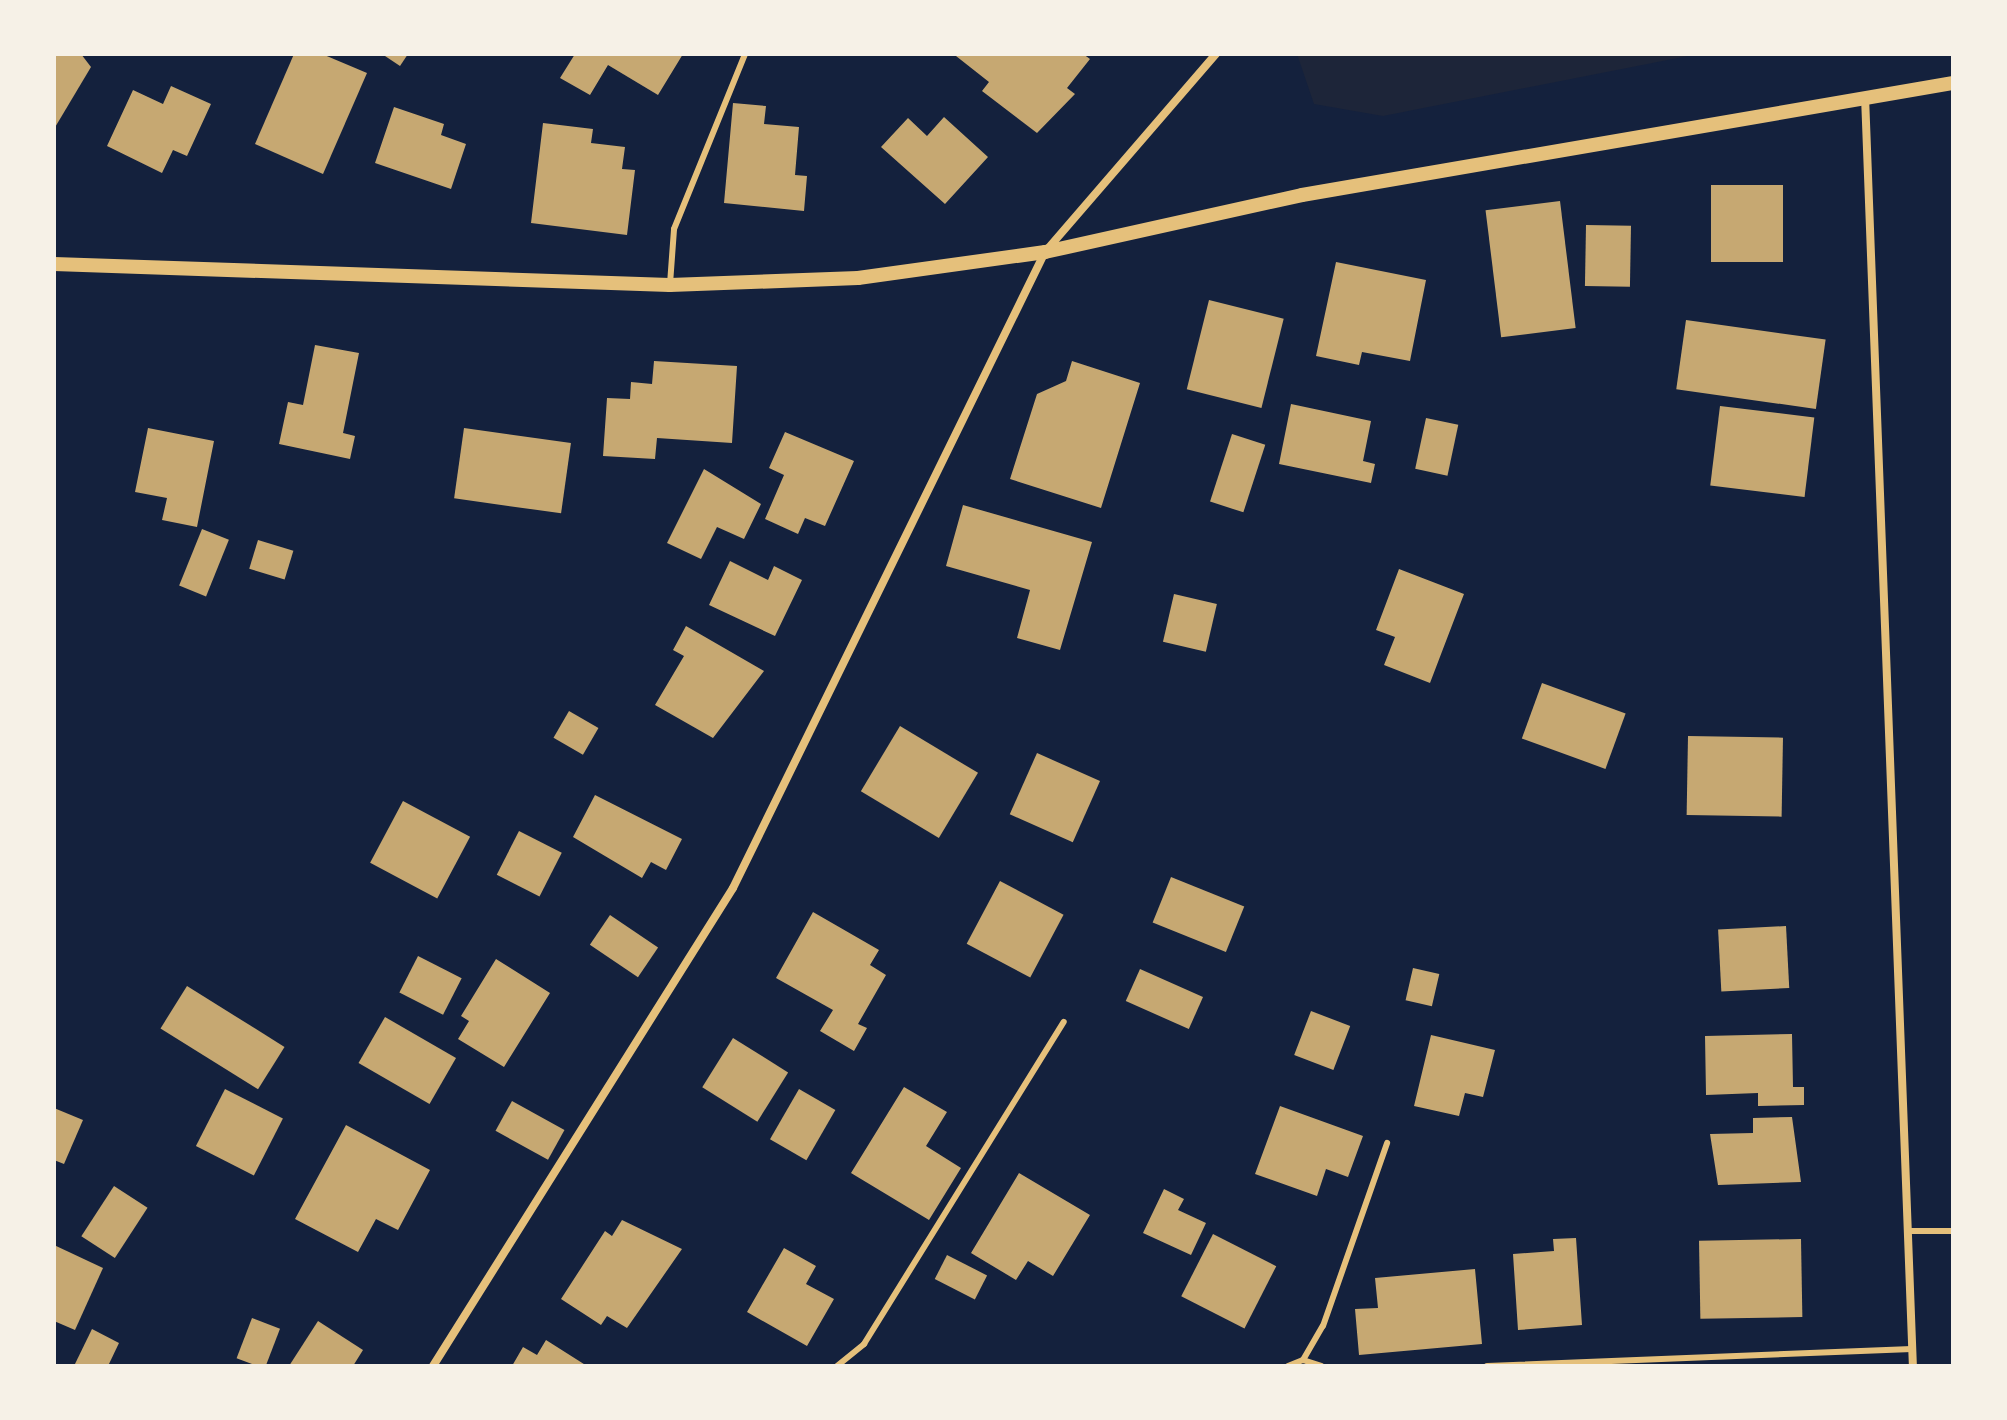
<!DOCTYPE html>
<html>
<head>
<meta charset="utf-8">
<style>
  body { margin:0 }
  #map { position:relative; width:2007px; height:1420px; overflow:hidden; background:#14213d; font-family:"Roboto Serif",serif }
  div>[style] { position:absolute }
  .green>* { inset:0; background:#1d2539 }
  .building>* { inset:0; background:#c6a872; transform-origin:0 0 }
  .service>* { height:6px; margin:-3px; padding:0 3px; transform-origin:3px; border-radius:3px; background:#e5c07b }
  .minor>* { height:8px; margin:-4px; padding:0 4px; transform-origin:4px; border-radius:4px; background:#e5c07b }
  .tertiary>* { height:14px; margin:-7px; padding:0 7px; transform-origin:7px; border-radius:7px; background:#e5c07b }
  span { translate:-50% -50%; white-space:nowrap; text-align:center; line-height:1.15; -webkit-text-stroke:6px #f6f1e7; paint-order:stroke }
  .frame { position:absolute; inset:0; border:56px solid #f6f1e7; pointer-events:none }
</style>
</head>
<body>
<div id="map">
  <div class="green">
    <i style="clip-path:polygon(1297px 54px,1698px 54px,1383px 116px,1314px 104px)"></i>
  </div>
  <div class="building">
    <i style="clip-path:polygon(54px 54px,81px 54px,91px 67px,54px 129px)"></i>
    <i style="clip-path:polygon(294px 54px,322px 54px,367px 73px,323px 174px,255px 144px)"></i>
    <i style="clip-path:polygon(382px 54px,408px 54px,400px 66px)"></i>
    <i style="clip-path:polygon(575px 54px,683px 54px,658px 95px,608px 65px,590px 95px,560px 78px)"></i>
    <i style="clip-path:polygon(1083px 54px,1090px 59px,1067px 88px,1075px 94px,1037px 133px,982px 91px,989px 82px,956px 56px)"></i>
    <i style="clip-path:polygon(171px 86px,211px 104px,187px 156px,173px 150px,162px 173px,107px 146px,133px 90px,163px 104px)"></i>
    <i style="clip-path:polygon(733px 103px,766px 106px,764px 124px,799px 127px,795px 175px,807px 176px,804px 211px,724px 203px)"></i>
    <i style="clip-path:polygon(394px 107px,444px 124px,441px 135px,466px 144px,451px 189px,375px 163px)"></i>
    <i style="clip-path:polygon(944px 117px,988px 157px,945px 204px,881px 147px,908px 118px,927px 136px)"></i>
    <i style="clip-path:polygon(543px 123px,593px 129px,591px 143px,625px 147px,622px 169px,635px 170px,627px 235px,531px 223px)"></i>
    <i style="left:1711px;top:185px;width:72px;height:77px"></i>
    <i style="left:1560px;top:201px;width:128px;height:75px;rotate:83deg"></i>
    <i style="left:1586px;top:225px;width:45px;height:61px;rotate:1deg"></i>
    <i style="clip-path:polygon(1336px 262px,1426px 280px,1410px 361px,1362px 352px,1359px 365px,1316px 356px)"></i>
    <i style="left:1209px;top:300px;width:77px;height:92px;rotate:14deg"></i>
    <i style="left:1686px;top:320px;width:141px;height:70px;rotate:8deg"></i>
    <i style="clip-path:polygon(315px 345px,359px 353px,343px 433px,355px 436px,350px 459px,279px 444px,288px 402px,303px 405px)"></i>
    <i style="clip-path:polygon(654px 361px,737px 366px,732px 443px,657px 438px,655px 459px,603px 456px,607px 398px,630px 399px,631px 382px,652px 384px)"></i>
    <i style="clip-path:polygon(1072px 361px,1140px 383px,1101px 508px,1010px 479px,1037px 394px,1066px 381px)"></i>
    <i style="clip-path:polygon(1291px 404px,1371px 421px,1363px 461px,1375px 464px,1371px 483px,1279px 464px)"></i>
    <i style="left:1720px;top:406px;width:95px;height:80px;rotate:7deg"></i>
    <i style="left:1426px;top:418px;width:33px;height:52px;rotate:12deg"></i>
    <i style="clip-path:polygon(148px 428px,214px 441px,197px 527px,162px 520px,167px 498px,135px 492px)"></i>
    <i style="left:464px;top:428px;width:108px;height:71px;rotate:8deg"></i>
    <i style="clip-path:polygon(785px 432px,854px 461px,825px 526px,805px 518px,798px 534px,765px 519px,784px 475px,769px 468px)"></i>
    <i style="left:1232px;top:434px;width:35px;height:71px;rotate:18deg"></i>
    <i style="clip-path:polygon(704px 469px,761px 504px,744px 539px,717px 527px,701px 559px,667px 543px)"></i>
    <i style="clip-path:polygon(963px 505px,1092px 542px,1060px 650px,1017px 638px,1030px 590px,946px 566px)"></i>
    <i style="left:202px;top:529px;width:29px;height:61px;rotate:22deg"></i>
    <i style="left:258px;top:540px;width:37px;height:30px;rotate:17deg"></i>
    <i style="clip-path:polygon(730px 561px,768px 580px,774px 566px,802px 580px,775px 636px,709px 605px)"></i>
    <i style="clip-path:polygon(1399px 569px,1464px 594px,1430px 683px,1384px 665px,1395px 637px,1376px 630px)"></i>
    <i style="left:1174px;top:594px;width:44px;height:49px;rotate:13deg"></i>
    <i style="clip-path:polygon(686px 626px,764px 671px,713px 738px,655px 705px,684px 656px,673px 650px)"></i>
    <i style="left:1542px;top:683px;width:89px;height:59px;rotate:20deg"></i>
    <i style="left:569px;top:711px;width:34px;height:31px;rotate:30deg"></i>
    <i style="left:900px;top:726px;width:91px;height:76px;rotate:31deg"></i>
    <i style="left:1688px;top:736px;width:95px;height:79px;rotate:1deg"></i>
    <i style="left:1037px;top:753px;width:69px;height:67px;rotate:24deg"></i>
    <i style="clip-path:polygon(595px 795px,682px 839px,666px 870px,651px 862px,642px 878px,573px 837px)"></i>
    <i style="left:403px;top:801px;width:76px;height:70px;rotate:28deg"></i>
    <i style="left:519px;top:831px;width:48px;height:49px;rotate:27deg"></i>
    <i style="left:1171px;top:877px;width:79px;height:49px;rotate:22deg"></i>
    <i style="left:1000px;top:881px;width:72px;height:71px;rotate:28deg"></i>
    <i style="clip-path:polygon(813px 912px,879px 950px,870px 965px,886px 975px,858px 1024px,867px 1028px,854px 1051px,820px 1031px,833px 1010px,776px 978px)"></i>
    <i style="left:610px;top:915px;width:58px;height:36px;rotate:34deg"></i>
    <i style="left:1786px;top:926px;width:62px;height:68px;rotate:87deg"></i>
    <i style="left:418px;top:956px;width:49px;height:41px;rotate:27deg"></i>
    <i style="clip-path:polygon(496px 959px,550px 993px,504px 1067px,458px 1039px,469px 1021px,461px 1016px)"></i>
    <i style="left:1413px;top:968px;width:27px;height:33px;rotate:13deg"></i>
    <i style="left:1140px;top:969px;width:69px;height:35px;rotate:24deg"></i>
    <i style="left:187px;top:986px;width:115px;height:50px;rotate:32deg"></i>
    <i style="left:1311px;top:1011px;width:42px;height:47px;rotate:21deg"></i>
    <i style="left:385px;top:1017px;width:82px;height:53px;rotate:30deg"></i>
    <i style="clip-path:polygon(1792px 1034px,1793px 1087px,1804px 1087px,1804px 1105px,1758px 1106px,1758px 1093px,1706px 1095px,1705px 1036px)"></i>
    <i style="clip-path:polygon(1431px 1035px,1495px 1050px,1483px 1097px,1465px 1093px,1459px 1116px,1414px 1106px)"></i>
    <i style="left:733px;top:1038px;width:65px;height:58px;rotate:32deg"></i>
    <i style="clip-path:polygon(904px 1087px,947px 1112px,926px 1146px,961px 1168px,929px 1220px,851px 1173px)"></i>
    <i style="left:225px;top:1089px;width:65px;height:64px;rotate:27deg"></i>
    <i style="left:799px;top:1089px;width:42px;height:58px;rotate:30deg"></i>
    <i style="left:512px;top:1101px;width:60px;height:34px;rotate:29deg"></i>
    <i style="clip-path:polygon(1280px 1106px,1363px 1136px,1348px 1177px,1326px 1169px,1317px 1196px,1255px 1174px)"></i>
    <i style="clip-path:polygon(54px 1108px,83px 1120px,64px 1164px,54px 1160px)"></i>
    <i style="clip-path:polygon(1792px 1117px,1801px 1182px,1718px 1185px,1710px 1134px,1753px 1133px,1753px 1118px)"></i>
    <i style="clip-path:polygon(346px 1125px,430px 1170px,398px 1230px,376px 1219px,358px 1252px,295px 1219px)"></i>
    <i style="clip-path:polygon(1019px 1173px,1090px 1215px,1053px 1276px,1028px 1261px,1016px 1280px,971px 1253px)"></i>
    <i style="left:114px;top:1186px;width:40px;height:60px;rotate:33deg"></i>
    <i style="clip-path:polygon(1164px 1189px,1184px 1199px,1178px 1210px,1206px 1223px,1191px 1255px,1143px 1233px)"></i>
    <i style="clip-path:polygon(622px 1220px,682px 1249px,627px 1328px,607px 1316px,601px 1325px,561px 1299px,605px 1231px,612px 1236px)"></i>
    <i style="left:1213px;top:1234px;width:71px;height:70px;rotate:27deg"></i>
    <i style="clip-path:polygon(1576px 1238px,1582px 1325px,1518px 1330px,1513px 1254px,1554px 1251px,1553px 1239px)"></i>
    <i style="left:1801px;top:1239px;width:78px;height:102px;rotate:89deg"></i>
    <i style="clip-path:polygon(54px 1245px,103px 1268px,75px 1330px,54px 1321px)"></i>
    <i style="clip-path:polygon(784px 1248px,816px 1266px,806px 1284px,834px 1299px,807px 1346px,747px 1312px)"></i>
    <i style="left:947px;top:1255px;width:45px;height:27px;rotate:27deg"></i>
    <i style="clip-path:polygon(1475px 1269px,1482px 1344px,1359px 1355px,1355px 1309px,1378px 1308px,1375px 1278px)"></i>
    <i style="left:252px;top:1318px;width:30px;height:43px;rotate:21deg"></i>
    <i style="clip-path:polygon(318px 1321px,363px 1350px,353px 1366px,289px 1366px)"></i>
    <i style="clip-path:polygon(92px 1329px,119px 1343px,108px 1366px,74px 1366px)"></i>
    <i style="clip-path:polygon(546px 1340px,587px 1366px,512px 1366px,523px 1347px,537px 1355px)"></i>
  </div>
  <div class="service">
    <i style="left:670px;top:284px;width:55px;rotate:-85.8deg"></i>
    <i style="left:674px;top:229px;width:189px;rotate:-67.9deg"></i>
    <i style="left:1908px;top:1231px;width:45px"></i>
    <i style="left:1303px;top:1360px;width:19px;rotate:18deg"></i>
    <i style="left:837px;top:1366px;width:35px;rotate:-39deg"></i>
    <i style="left:864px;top:1344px;width:379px;rotate:-58.2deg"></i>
    <i style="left:1288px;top:1366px;width:16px;rotate:-22deg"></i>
    <i style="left:1303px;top:1360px;width:39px;rotate:-60deg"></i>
    <i style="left:1323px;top:1326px;width:194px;rotate:-70.7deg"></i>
    <i style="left:1487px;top:1366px;width:425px;rotate:-2.3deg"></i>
  </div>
  <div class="minor">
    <i style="left:1865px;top:96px;width:1271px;rotate:87.84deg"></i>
    <i style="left:433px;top:1366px;width:564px;rotate:-57.89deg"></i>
    <i style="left:733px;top:888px;width:708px;rotate:-63.87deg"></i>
    <i style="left:1045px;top:252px;width:262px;rotate:-49.2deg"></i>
  </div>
  <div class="tertiary">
    <i style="left:54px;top:264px;width:616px;rotate:1.95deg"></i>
    <i style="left:670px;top:285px;width:188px;rotate:-2.1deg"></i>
    <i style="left:858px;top:278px;width:189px;rotate:-7.9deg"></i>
    <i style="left:1045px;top:252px;width:263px;rotate:-12.5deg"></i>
    <i style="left:1302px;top:195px;width:661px;rotate:-9.76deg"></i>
  </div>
  <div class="frame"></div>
</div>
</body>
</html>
